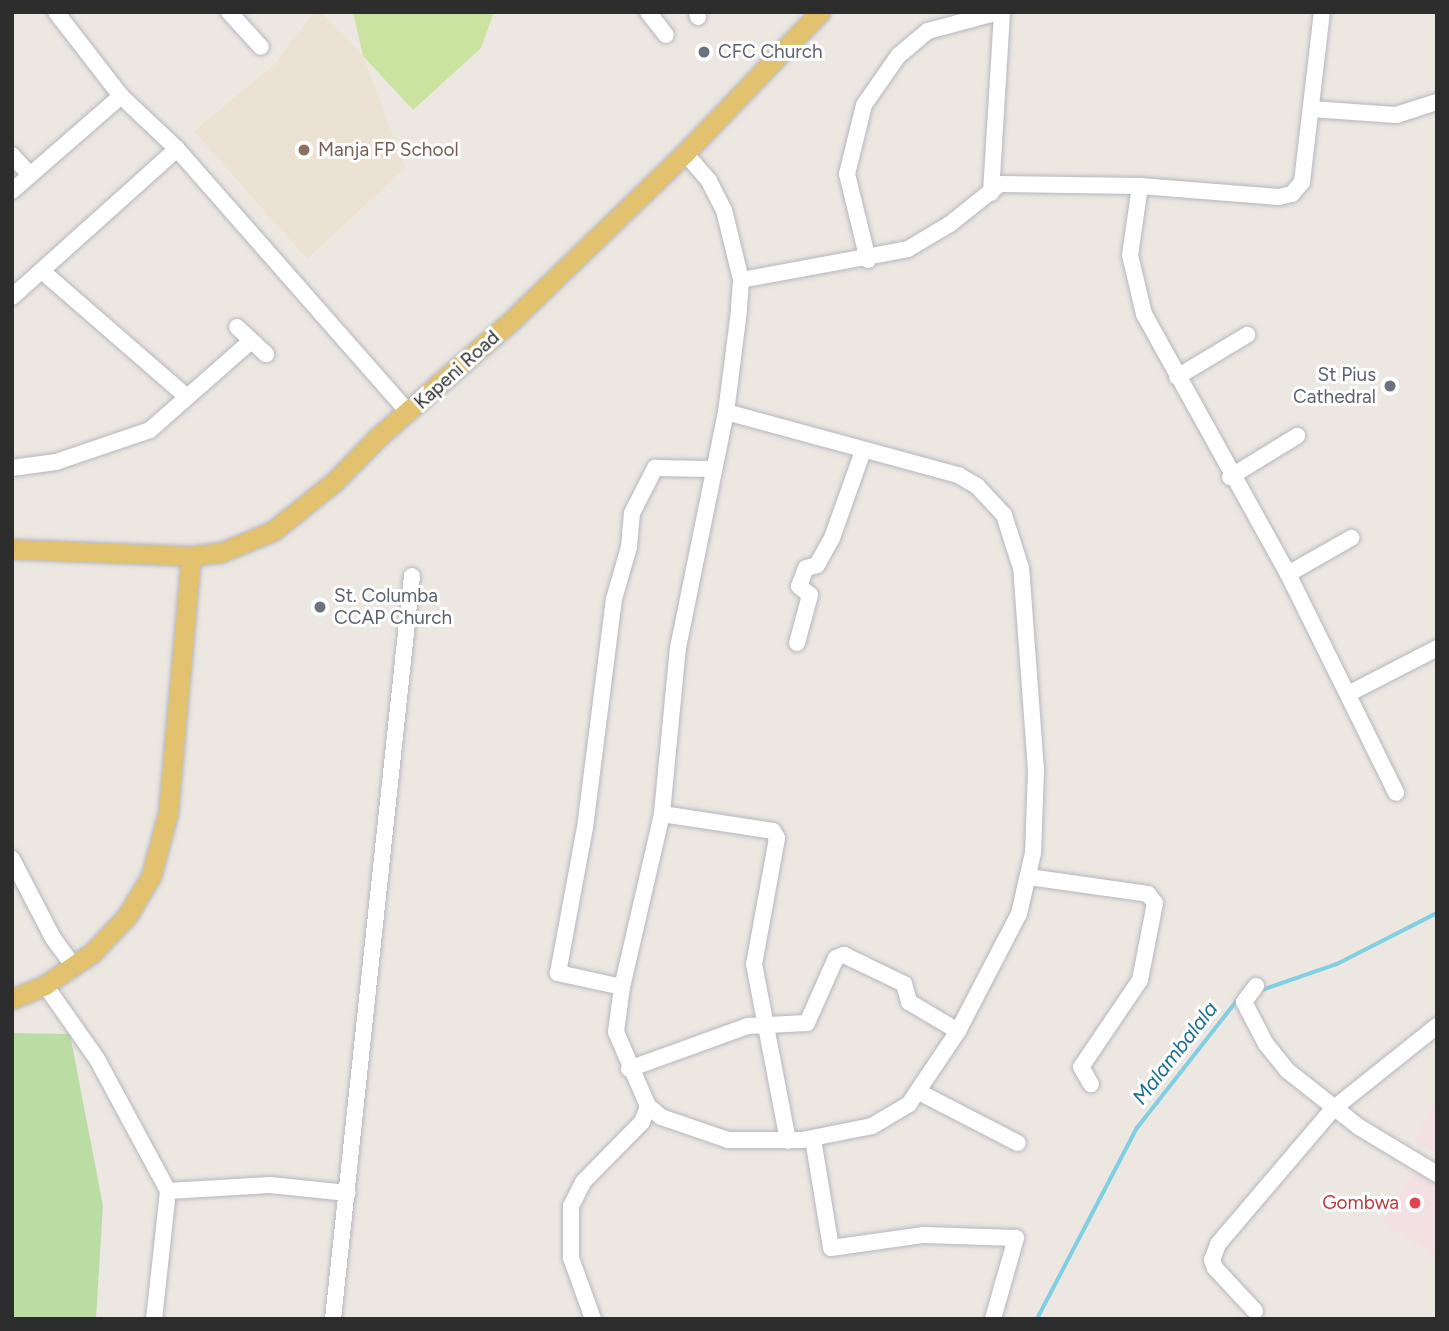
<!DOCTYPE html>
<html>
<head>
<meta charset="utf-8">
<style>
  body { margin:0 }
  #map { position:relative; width:1449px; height:1331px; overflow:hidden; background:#ede7e1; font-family:Figtree,sans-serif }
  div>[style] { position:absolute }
  .education>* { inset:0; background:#ece2d3 }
  .medical>* { inset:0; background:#f2e0e2 }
  .green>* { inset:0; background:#bbdda4 }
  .pitch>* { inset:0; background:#cbe3a1 }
  .stream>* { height:3.5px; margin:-1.75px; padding:0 1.75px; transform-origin:1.75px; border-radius:1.75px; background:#80cfe3 }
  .roads { filter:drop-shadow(0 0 2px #b4b7bf) drop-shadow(0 0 2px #b4b7bf) }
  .minor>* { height:16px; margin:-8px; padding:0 8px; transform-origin:8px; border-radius:8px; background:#fff }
  .major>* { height:19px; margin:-9.5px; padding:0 9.5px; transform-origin:9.5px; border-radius:9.5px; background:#e3c26f }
  .dots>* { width:19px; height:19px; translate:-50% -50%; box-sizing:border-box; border:4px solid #fff; border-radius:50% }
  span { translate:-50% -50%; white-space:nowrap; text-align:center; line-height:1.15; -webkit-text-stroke:6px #fff; paint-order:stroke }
  .worship-label { font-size:19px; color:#5b616d }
  .left { translate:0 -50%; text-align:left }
  .right { translate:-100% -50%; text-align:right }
  .education-label { font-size:19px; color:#785e54 }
  .street-label { font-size:19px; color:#2d2d2d }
  .health-label { font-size:19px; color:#be3a42 }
  .water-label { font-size:21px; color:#1c7092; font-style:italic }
  .frame { position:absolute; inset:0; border:14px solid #2d2d2d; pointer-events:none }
</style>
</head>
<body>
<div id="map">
  <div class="education">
    <i style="clip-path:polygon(314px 12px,321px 12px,363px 56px,405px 168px,307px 259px,194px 131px,274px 65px)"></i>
  </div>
  <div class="medical">
    <i style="clip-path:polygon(1437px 1099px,1437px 1154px,1414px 1141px)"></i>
    <i style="clip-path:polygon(1412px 1173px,1437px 1184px,1437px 1257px,1383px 1223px)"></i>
  </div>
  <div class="green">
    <i style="clip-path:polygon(12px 1033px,70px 1034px,103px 1206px,96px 1319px,12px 1319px)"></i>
  </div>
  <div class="pitch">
    <i style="clip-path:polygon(353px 12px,494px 12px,481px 48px,413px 110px,363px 56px)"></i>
  </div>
  <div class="stream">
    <i style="left:1259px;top:991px;width:83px;rotate:-19.1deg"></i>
    <i style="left:1337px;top:964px;width:112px;rotate:-27deg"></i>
    <i style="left:1037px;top:1319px;width:216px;rotate:-62.4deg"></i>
    <i style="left:1137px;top:1128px;width:165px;rotate:-51.9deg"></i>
  </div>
  <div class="roads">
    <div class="minor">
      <i style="left:56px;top:12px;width:106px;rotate:52.3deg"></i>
      <i style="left:121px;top:96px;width:77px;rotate:43.4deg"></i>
      <i style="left:177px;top:149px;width:351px;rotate:48.7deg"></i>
      <i style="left:229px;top:12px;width:47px;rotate:47.6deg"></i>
      <i style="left:648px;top:12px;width:29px;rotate:52deg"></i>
      <i style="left:697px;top:12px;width:5px;rotate:79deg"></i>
      <i style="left:1311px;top:109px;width:85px;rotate:4deg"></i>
      <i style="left:1396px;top:115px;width:43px;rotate:-17.6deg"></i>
      <i style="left:685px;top:153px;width:37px;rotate:49deg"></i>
      <i style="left:709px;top:181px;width:33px;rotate:63deg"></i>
      <i style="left:724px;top:210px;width:72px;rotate:76.3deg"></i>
      <i style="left:741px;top:280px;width:31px;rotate:94deg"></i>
      <i style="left:739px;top:311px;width:102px;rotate:97.3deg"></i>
      <i style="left:726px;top:412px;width:240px;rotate:101.5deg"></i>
      <i style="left:678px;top:647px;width:168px;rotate:95.5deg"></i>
      <i style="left:662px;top:814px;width:178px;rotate:103deg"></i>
      <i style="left:622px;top:987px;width:45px;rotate:97.6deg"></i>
      <i style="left:616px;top:1032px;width:81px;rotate:66.6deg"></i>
      <i style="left:648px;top:1106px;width:17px;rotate:40deg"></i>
      <i style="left:661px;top:1117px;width:71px;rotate:18.9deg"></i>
      <i style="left:728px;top:1140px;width:74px"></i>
      <i style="left:802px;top:1140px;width:71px;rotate:-11.3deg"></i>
      <i style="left:872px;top:1126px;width:43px;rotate:-30.7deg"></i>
      <i style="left:909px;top:1104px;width:88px;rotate:-56.1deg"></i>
      <i style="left:958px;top:1031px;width:132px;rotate:-62.5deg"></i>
      <i style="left:1019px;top:914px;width:63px;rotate:-77.1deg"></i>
      <i style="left:1033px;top:853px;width:83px;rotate:-87.9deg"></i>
      <i style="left:1036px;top:770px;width:203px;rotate:-94.2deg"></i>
      <i style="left:1021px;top:568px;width:56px;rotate:-107.8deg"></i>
      <i style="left:1004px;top:515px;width:40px;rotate:-133deg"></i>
      <i style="left:977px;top:486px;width:22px;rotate:-150deg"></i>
      <i style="left:958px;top:475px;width:240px;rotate:-164.8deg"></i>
      <i style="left:12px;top:155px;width:27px;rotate:48deg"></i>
      <i style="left:1140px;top:186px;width:70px;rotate:98.2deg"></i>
      <i style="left:1130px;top:255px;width:61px;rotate:76.7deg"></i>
      <i style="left:1144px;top:314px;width:297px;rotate:61deg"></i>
      <i style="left:1288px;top:574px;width:244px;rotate:63.7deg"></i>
      <i style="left:12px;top:191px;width:145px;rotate:-41.1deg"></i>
      <i style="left:991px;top:193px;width:181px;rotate:-86.5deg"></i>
      <i style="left:868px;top:260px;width:89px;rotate:-103.7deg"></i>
      <i style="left:847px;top:174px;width:71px;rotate:-76.2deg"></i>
      <i style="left:864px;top:105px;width:60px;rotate:-55.2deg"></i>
      <i style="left:898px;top:56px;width:39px;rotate:-40deg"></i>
      <i style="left:928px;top:31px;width:73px;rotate:-15deg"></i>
      <i style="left:42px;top:271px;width:191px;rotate:41deg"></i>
      <i style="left:741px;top:280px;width:170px;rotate:-10.5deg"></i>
      <i style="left:908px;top:249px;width:49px;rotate:-30.8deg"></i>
      <i style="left:950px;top:224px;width:64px;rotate:-38.7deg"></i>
      <i style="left:1000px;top:184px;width:140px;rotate:0.8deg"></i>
      <i style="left:1140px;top:186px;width:139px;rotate:4.5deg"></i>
      <i style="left:1279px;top:197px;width:13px;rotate:-13deg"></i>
      <i style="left:1292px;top:194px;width:16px;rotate:-50deg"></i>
      <i style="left:1302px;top:182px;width:171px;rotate:-83.3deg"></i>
      <i style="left:12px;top:297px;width:222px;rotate:-41.9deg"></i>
      <i style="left:237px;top:327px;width:40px;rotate:43deg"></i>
      <i style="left:1177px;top:377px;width:82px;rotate:-31deg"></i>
      <i style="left:12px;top:468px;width:44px;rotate:-7.8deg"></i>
      <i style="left:56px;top:462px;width:99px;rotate:-18.8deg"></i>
      <i style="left:150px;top:430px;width:135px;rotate:-41.4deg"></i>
      <i style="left:1230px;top:477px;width:79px;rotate:-31.5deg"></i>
      <i style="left:1288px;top:574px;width:73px;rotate:-29.7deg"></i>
      <i style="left:797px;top:643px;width:50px;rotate:-74.8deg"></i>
      <i style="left:810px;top:595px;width:14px;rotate:-141deg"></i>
      <i style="left:799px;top:586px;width:19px;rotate:-69deg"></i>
      <i style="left:806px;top:568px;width:11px;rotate:-15deg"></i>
      <i style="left:817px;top:565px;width:31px;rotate:-61deg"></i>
      <i style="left:832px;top:538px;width:92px;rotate:-70.4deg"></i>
      <i style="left:1350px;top:693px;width:98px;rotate:-27.3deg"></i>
      <i style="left:662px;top:814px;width:112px;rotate:8.7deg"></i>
      <i style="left:773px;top:831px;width:8px;rotate:60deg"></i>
      <i style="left:777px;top:838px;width:128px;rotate:100.3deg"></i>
      <i style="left:754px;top:964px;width:180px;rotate:79.1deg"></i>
      <i style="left:12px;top:859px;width:89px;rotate:62.6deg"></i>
      <i style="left:53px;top:938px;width:36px;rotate:54deg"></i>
      <i style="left:1029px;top:877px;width:120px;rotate:8.1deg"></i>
      <i style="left:1148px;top:894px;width:11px;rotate:52deg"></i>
      <i style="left:1155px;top:903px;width:78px;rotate:101deg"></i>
      <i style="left:1140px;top:980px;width:105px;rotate:124.1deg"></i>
      <i style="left:1081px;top:1067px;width:20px;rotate:60deg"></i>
      <i style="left:45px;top:985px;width:90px;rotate:54.9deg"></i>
      <i style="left:97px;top:1059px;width:150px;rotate:61.7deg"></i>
      <i style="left:168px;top:1191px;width:129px;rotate:96.2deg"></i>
      <i style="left:1256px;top:986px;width:20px;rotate:127deg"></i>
      <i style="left:1244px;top:1002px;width:47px;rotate:62.4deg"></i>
      <i style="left:1266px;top:1044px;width:35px;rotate:51deg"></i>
      <i style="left:1288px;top:1071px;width:90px;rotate:38.3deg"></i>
      <i style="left:1359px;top:1127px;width:91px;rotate:31.1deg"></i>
      <i style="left:622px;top:987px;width:66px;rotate:-167.7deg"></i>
      <i style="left:558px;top:973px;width:147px;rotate:-79.5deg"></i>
      <i style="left:585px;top:828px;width:231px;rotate:-82.8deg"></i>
      <i style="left:614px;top:599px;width:54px;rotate:-73.9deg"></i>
      <i style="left:629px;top:547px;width:34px;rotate:-85deg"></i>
      <i style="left:632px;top:513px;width:51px;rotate:-62.9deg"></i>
      <i style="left:655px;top:468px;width:58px;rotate:1deg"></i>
      <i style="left:629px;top:1069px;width:127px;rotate:-19.9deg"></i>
      <i style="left:748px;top:1026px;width:59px;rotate:-2.9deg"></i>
      <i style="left:807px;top:1023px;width:71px;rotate:-66deg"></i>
      <i style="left:836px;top:958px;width:9px;rotate:-21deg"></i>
      <i style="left:844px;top:955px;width:67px;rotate:25.8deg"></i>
      <i style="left:904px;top:984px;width:19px;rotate:74deg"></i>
      <i style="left:909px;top:1002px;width:57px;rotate:30.6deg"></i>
      <i style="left:919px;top:1092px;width:111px;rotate:27.3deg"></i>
      <i style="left:813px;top:1139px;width:110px;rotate:80.6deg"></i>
      <i style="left:831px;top:1248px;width:94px;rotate:-8deg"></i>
      <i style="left:924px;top:1235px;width:92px;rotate:1.9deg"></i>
      <i style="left:1016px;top:1238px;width:84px;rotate:105.9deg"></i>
      <i style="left:168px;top:1191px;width:102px;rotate:-3.4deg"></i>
      <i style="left:270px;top:1185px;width:78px;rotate:5.9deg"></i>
      <i style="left:1255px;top:1311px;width:59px;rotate:-132.9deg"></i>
      <i style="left:1215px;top:1268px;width:9px;rotate:-111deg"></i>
      <i style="left:1212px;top:1260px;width:17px;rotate:-69deg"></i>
      <i style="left:1218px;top:1244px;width:177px;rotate:-49.6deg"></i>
      <i style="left:1333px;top:1109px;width:133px;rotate:-38.6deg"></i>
      <i style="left:333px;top:1319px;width:747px;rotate:-83.93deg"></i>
      <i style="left:593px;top:1319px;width:65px;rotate:-109.8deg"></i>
      <i style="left:571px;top:1258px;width:52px;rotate:-90deg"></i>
      <i style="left:571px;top:1206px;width:27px;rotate:-63deg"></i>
      <i style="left:583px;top:1182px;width:84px;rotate:-45.5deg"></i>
      <i style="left:642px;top:1122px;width:17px;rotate:-69deg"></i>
    </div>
    <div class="major">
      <i style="left:12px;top:549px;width:179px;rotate:2.2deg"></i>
      <i style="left:191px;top:556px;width:31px;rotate:-7deg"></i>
      <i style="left:222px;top:552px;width:55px;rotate:-22.4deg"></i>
      <i style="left:273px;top:531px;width:78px;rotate:-38.8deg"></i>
      <i style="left:334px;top:482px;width:63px;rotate:-45.6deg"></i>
      <i style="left:378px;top:437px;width:176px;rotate:-41.1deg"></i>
      <i style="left:511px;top:321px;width:242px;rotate:-44deg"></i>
      <i style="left:685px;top:153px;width:195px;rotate:-46.2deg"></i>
      <i style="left:12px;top:999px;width:36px;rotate:-23deg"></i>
      <i style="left:45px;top:985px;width:57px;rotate:-34.2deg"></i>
      <i style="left:92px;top:953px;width:51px;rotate:-46.6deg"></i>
      <i style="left:127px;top:916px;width:47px;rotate:-59deg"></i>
      <i style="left:151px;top:876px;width:65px;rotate:-74.9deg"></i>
      <i style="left:168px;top:813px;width:258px;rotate:-84.9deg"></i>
    </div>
  </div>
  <div class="dots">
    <i style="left:704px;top:52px;background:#6b7280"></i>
    <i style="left:304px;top:150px;background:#8d6e63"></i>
    <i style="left:1390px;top:386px;background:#6b7280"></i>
    <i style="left:320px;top:607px;background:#6b7280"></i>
    <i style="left:1415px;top:1203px;background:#e0444e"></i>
  </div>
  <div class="worship-label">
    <span class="left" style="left:718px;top:52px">CFC Church</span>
    <span class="right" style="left:1376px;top:386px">St Pius<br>Cathedral</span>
    <span class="left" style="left:334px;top:607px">St. Columba<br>CCAP Church</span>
  </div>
  <div class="education-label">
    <span class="left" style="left:318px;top:150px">Manja FP School</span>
  </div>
  <div class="street-label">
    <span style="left:457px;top:370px;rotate:-42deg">Kapeni Road</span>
  </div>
  <div class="health-label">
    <span class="right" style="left:1399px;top:1203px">Gombwa</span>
  </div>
  <div class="water-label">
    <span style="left:1175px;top:1053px;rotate:-52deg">Malambalala</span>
  </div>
  <div class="frame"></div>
</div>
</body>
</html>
